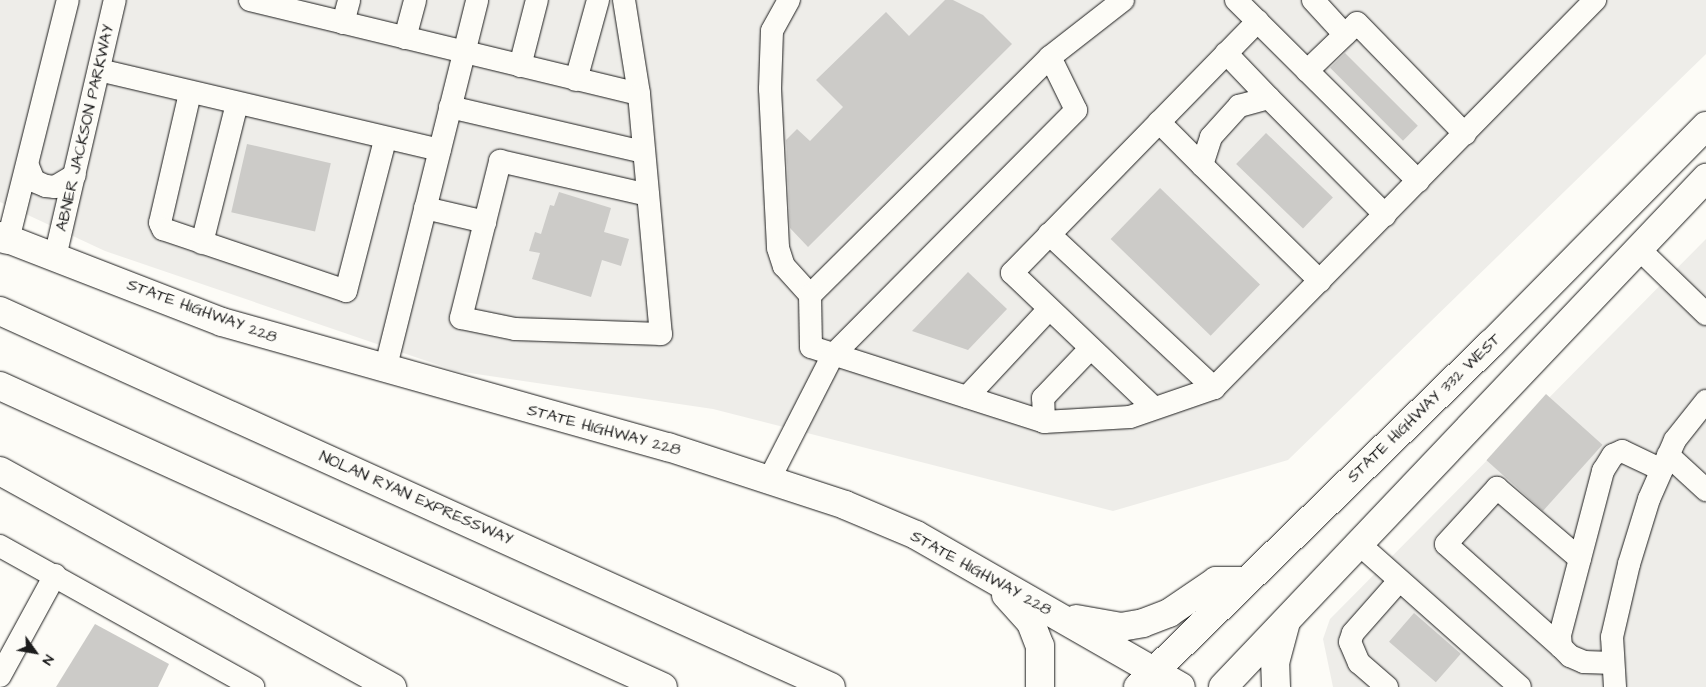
<!DOCTYPE html>
<html>
<head>
<meta charset="utf-8">
<style>
  body { margin:0 }
  #map { position:relative; width:1706px; height:687px; overflow:hidden; background:#fdfcf7; font-family:"Architects Daughter",sans-serif }
  div>[style] { position:absolute }
  .built>* { inset:0; background:#eeede9 }
  .building>* { inset:0; background:#cccbc8; transform-origin:0 0 }
  .roads { filter:drop-shadow(0 0 1px #1c1c1c) drop-shadow(0 0 1px #1c1c1c) }
  .minor>* { height:22px; margin:-11px; padding:0 11px; transform-origin:11px; border-radius:11px; background:#fdfcf7 }
  .major>* { height:28px; margin:-14px; padding:0 14px; transform-origin:14px; border-radius:14px; background:#fdfcf7 }
  .highway>* { height:28px; margin:-14px; padding:0 14px; transform-origin:14px; border-radius:14px; background:#fdfcf7 }
  span { translate:-50% -50%; white-space:nowrap; text-align:center; line-height:1.15; -webkit-text-stroke:4px #fdfcf7; paint-order:stroke }
  .street-label { font-size:16px; color:#1c1c1c }
  .north { position:absolute; left:10px; top:627px; width:50px; height:50px; -webkit-text-stroke:4px #fdfcf7; paint-order:stroke; rotate:122deg; font-size:14px; font-weight:700; line-height:20px; text-align:center; color:#1c1c1c }
  .north::after { content:''; display:block; margin:auto; width:18px; height:22px; background:#1c1c1c; clip-path:polygon(50% 0,100% 100%,50% 72%,0 100%) }
</style>
</head>
<body>
<div id="map">
  <div class="built">
    <i style="clip-path:polygon(0 0,1706px 0,1706px 54px,1288px 460px,1113px 511px,713px 409px,456px 371px,105px 251px,0 202px)"></i>
    <i style="clip-path:polygon(1706px 239px,1706px 687px,1333px 687px,1323px 639px,1330px 619px)"></i>
  </div>
  <div class="building">
    <i style="clip-path:polygon(945px 0,953px 0,983px 15px,1012px 44px,808px 247px,790px 228px,786px 140px,797px 129px,810px 141px,843px 107px,816px 80px,886px 12px,909px 36px)"></i>
    <i style="left:1345px;top:53px;width:103px;height:21px;rotate:45deg"></i>
    <i style="left:1266px;top:133px;width:93px;height:43px;rotate:44deg"></i>
    <i style="left:247px;top:144px;width:86px;height:70px;rotate:13deg"></i>
    <i style="left:1160px;top:188px;width:139px;height:71px;rotate:44deg"></i>
    <i style="clip-path:polygon(559px 192px,611px 208px,604px 232px,629px 239px,621px 266px,602px 260px,591px 297px,532px 279px,540px 253px,529px 251px,535px 232px,541px 234px,550px 205px,554px 206px)"></i>
    <i style="clip-path:polygon(968px 272px,1007px 309px,968px 350px,912px 331px)"></i>
    <i style="left:1546px;top:394px;width:76px;height:89px;rotate:42deg"></i>
    <i style="left:1414px;top:613px;width:62px;height:38px;rotate:41deg"></i>
    <i style="clip-path:polygon(95px 624px,169px 664px,158px 687px,56px 687px)"></i>
  </div>
  <div class="roads">
    <div class="minor">
      <i style="left:250px;top:0;width:400px;rotate:13.6deg"></i>
      <i style="left:624px;top:0;width:95px;rotate:80.9deg"></i>
      <i style="left:639px;top:94px;width:241px;rotate:84.8deg"></i>
      <i style="left:661px;top:334px;width:146px;rotate:-178deg"></i>
      <i style="left:515px;top:329px;width:55px;rotate:-168.5deg"></i>
      <i style="left:461px;top:318px;width:162px;rotate:-76deg"></i>
      <i style="left:500px;top:161px;width:152px;rotate:12.9deg"></i>
      <i style="left:789px;top:0;width:35px;rotate:119deg"></i>
      <i style="left:772px;top:31px;width:58px;rotate:92deg"></i>
      <i style="left:770px;top:89px;width:159px;rotate:87.1deg"></i>
      <i style="left:778px;top:248px;width:19px;rotate:72deg"></i>
      <i style="left:784px;top:266px;width:39px;rotate:48deg"></i>
      <i style="left:1123px;top:0;width:93px;rotate:142deg"></i>
      <i style="left:1050px;top:57px;width:338px;rotate:135.2deg"></i>
      <i style="left:810px;top:295px;width:52px;rotate:88.9deg"></i>
      <i style="left:811px;top:347px;width:245px;rotate:17.8deg"></i>
      <i style="left:1044px;top:422px;width:86px;rotate:-3.3deg"></i>
      <i style="left:1130px;top:417px;width:89px;rotate:-19deg"></i>
      <i style="left:1214px;top:388px;width:544px;rotate:-45.52deg"></i>
      <i style="left:1236px;top:0;width:257px;rotate:44.8deg"></i>
      <i style="left:1313px;top:0;width:47px;rotate:47.6deg"></i>
      <i style="left:343px;top:23px;width:24px;rotate:-75deg"></i>
      <i style="left:405px;top:38px;width:39px;rotate:-75deg"></i>
      <i style="left:1226px;top:53px;width:62px;rotate:46.3deg"></i>
      <i style="left:520px;top:66px;width:68px;rotate:-75.6deg"></i>
      <i style="left:99px;top:70px;width:350px;rotate:13.2deg"></i>
      <i style="left:1307px;top:71px;width:69px;rotate:-43.8deg"></i>
      <i style="left:1357px;top:23px;width:155px;rotate:45.8deg"></i>
      <i style="left:576px;top:80px;width:83px;rotate:-74.6deg"></i>
      <i style="left:190px;top:93px;width:133px;rotate:103deg"></i>
      <i style="left:160px;top:223px;width:7px;rotate:63deg"></i>
      <i style="left:163px;top:229px;width:193px;rotate:18.7deg"></i>
      <i style="left:346px;top:291px;width:156px;rotate:-75.5deg"></i>
      <i style="left:450px;top:107px;width:199px;rotate:13.1deg"></i>
      <i style="left:1159px;top:122px;width:61px;rotate:45deg"></i>
      <i style="left:28px;top:166px;width:16px;rotate:68deg"></i>
      <i style="left:34px;top:181px;width:13px;rotate:23deg"></i>
      <i style="left:46px;top:186px;width:9px;rotate:6deg"></i>
      <i style="left:55px;top:187px;width:23px;rotate:-31deg"></i>
      <i style="left:425px;top:208px;width:62px;rotate:13.1deg"></i>
      <i style="left:1049px;top:234px;width:226px;rotate:43deg"></i>
      <i style="left:8px;top:240px;width:247px;rotate:-76deg"></i>
      <i style="left:202px;top:243px;width:143px;rotate:-75.9deg"></i>
      <i style="left:1638px;top:248px;width:95px;rotate:44.1deg"></i>
      <i style="left:55px;top:257px;width:264px;rotate:-76.9deg"></i>
      <i style="left:1320px;top:281px;width:165px;rotate:-135.5deg"></i>
      <i style="left:1202px;top:165px;width:29px;rotate:-72deg"></i>
      <i style="left:1211px;top:137px;width:42px;rotate:-47.9deg"></i>
      <i style="left:1239px;top:106px;width:31px;rotate:-15deg"></i>
      <i style="left:1269px;top:98px;width:165px;rotate:45.2deg"></i>
      <i style="left:385px;top:370px;width:381px;rotate:-76deg"></i>
      <i style="left:967px;top:397px;width:120px;rotate:-47deg"></i>
      <i style="left:1154px;top:408px;width:196px;rotate:-136.4deg"></i>
      <i style="left:1012px;top:273px;width:352px;rotate:-45.7deg"></i>
      <i style="left:1044px;top:422px;width:24px;rotate:-92deg"></i>
      <i style="left:1043px;top:398px;width:69px;rotate:-46.2deg"></i>
      <i style="left:1668px;top:455px;width:52px;rotate:42.6deg"></i>
      <i style="left:770px;top:478px;width:138px;rotate:-62.9deg"></i>
      <i style="left:833px;top:355px;width:345px;rotate:-45.2deg"></i>
      <i style="left:1076px;top:110px;width:59px;rotate:-116.1deg"></i>
      <i style="left:1359px;top:544px;width:215px;rotate:41.6deg"></i>
      <i style="left:0;top:546px;width:290px;rotate:29.1deg"></i>
      <i style="left:1561px;top:647px;width:154px;rotate:-138.2deg"></i>
      <i style="left:1446px;top:544px;width:76px;rotate:-47.7deg"></i>
      <i style="left:1497px;top:488px;width:109px;rotate:40.5deg"></i>
      <i style="left:1613px;top:663px;width:29px;rotate:-178deg"></i>
      <i style="left:1584px;top:662px;width:15px;rotate:-157deg"></i>
      <i style="left:1570px;top:656px;width:13px;rotate:-135deg"></i>
      <i style="left:1561px;top:647px;width:12px;rotate:-95deg"></i>
      <i style="left:1560px;top:635px;width:170px;rotate:-75.3deg"></i>
      <i style="left:1603px;top:471px;width:19px;rotate:-58deg"></i>
      <i style="left:1613px;top:455px;width:10px;rotate:-24deg"></i>
      <i style="left:1622px;top:451px;width:44px;rotate:25.4deg"></i>
      <i style="left:0;top:676px;width:115px;rotate:-61.4deg"></i>
      <i style="left:1387px;top:687px;width:37px;rotate:-139deg"></i>
      <i style="left:1359px;top:663px;width:23px;rotate:-113deg"></i>
      <i style="left:1350px;top:642px;width:9px;rotate:-72deg"></i>
      <i style="left:1353px;top:633px;width:69px;rotate:-48.5deg"></i>
      <i style="left:1615px;top:687px;width:50px;rotate:-93.4deg"></i>
      <i style="left:1612px;top:637px;width:75px;rotate:-76.9deg"></i>
      <i style="left:1629px;top:564px;width:68px;rotate:-72.9deg"></i>
      <i style="left:1649px;top:499px;width:64px;rotate:-66.2deg"></i>
      <i style="left:1675px;top:440px;width:50px;rotate:-51.5deg"></i>
    </div>
    <div class="major">
      <i style="left:0;top:236px;width:238px;rotate:21.2deg"></i>
      <i style="left:222px;top:322px;width:463px;rotate:15.7deg"></i>
      <i style="left:668px;top:447px;width:186px;rotate:18.1deg"></i>
      <i style="left:845px;top:505px;width:77px;rotate:22.9deg"></i>
      <i style="left:916px;top:535px;width:305px;rotate:29.8deg"></i>
      <i style="left:0;top:471px;width:448px;rotate:28.9deg"></i>
      <i style="left:1006px;top:595px;width:38px;rotate:48deg"></i>
      <i style="left:1031px;top:623px;width:25px;rotate:69deg"></i>
      <i style="left:1040px;top:646px;width:41px;rotate:90deg"></i>
      <i style="left:1076px;top:619px;width:46px;rotate:10.1deg"></i>
      <i style="left:1121px;top:627px;width:22px;rotate:-10deg"></i>
      <i style="left:1143px;top:623px;width:28px;rotate:-21deg"></i>
      <i style="left:1169px;top:613px;width:57px;rotate:-34.2deg"></i>
      <i style="left:1216px;top:581px;width:28px"></i>
      <i style="left:1138px;top:687px;width:492px;rotate:-44.2deg"></i>
      <i style="left:1491px;top:344px;width:306px;rotate:-45.4deg"></i>
      <i style="left:1223px;top:687px;width:702px;rotate:-46.5deg"></i>
      <i style="left:1276px;top:687px;width:24px;rotate:-92deg"></i>
      <i style="left:1275px;top:663px;width:42px;rotate:-75deg"></i>
    </div>
    <div class="highway">
      <i style="left:0;top:238px;width:8px;rotate:14deg"></i>
      <i style="left:0;top:311px;width:912px;rotate:24.35deg"></i>
      <i style="left:0;top:386px;width:728px;rotate:24.42deg"></i>
    </div>
  </div>
  <div class="street-label">
    <span style="left:85px;top:128px;rotate:-77deg">ABNER JACKSON PARKWAY</span>
    <span style="left:202px;top:311px;rotate:20deg">STATE HIGHWAY 228</span>
    <span style="left:1424px;top:408px;rotate:-44deg">STATE HIGHWAY 332 WEST</span>
    <span style="left:604px;top:430px;rotate:15deg">STATE HIGHWAY 228</span>
    <span style="left:416px;top:498px;rotate:24deg">NOLAN RYAN EXPRESSWAY</span>
    <span style="left:981px;top:573px;rotate:29deg">STATE HIGHWAY 228</span>
  </div>
  <div class="north">N</div>
</div>
</body>
</html>
